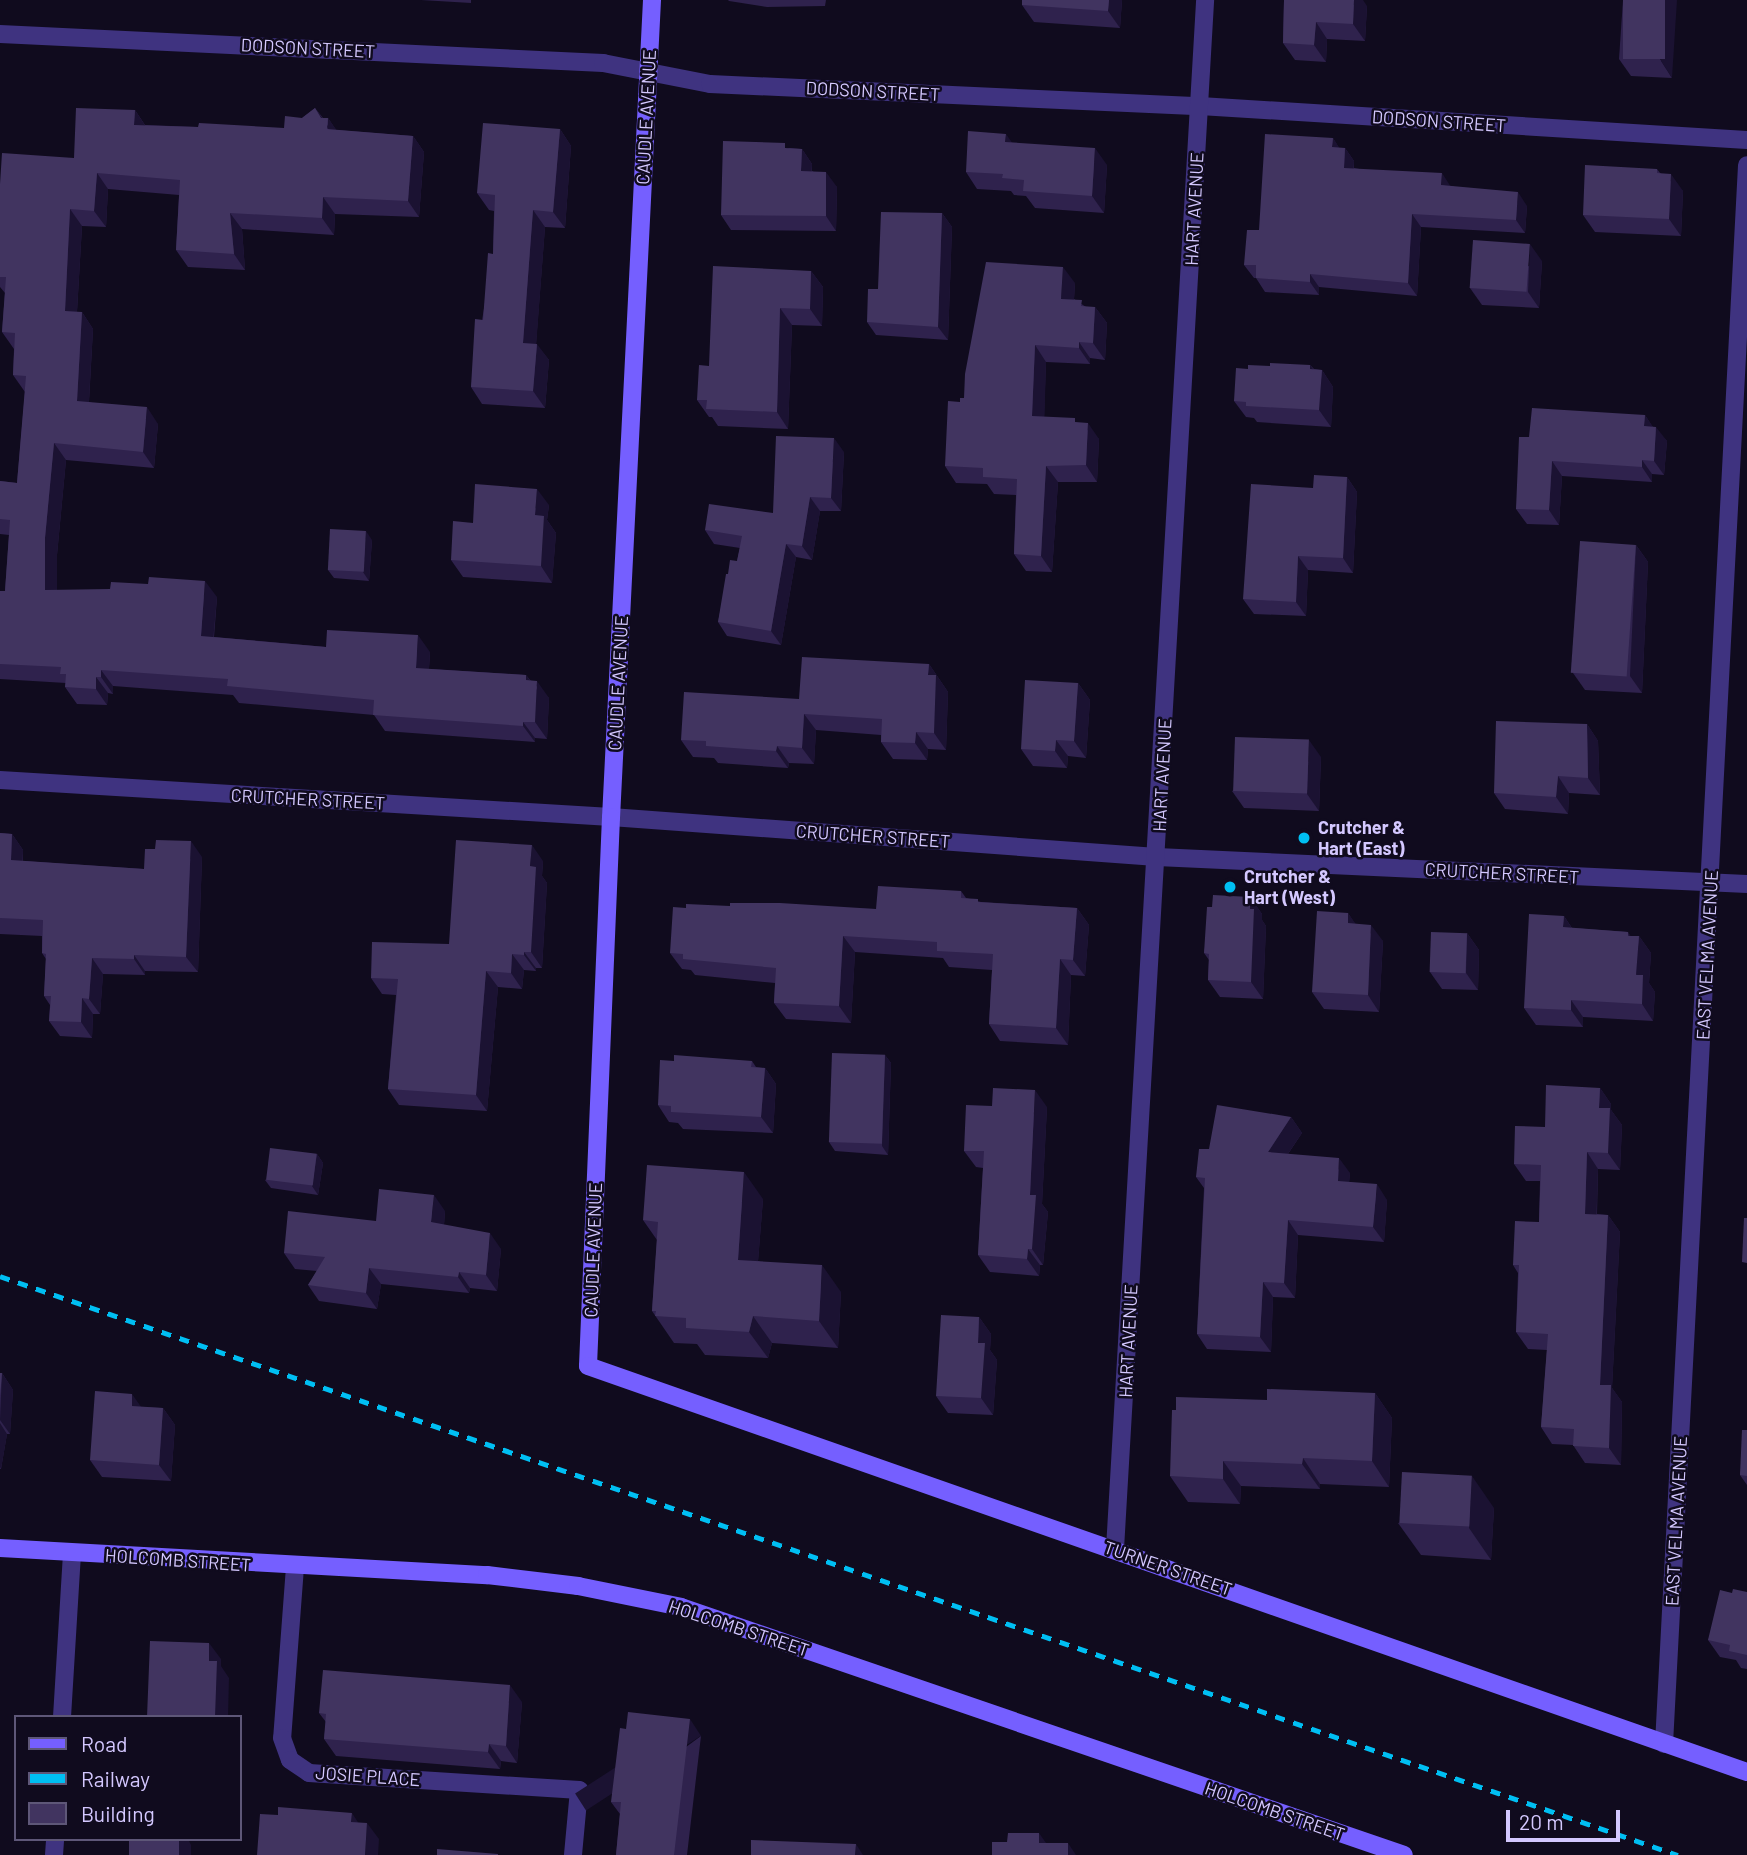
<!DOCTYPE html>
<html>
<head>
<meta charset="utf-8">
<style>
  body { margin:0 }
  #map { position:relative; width:1747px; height:1855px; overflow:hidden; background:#100b1e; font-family:Barlow,sans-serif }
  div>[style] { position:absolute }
  .street>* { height:18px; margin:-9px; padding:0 9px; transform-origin:9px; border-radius:9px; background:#3f3380 }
  .secondary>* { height:18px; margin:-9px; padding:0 9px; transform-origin:9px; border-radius:9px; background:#755fff }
  .rail>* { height:5px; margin-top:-2.5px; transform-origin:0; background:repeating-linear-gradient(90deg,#00bff3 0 10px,transparent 0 19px) }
  .wall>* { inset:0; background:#2f224d }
  .shaded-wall>* { inset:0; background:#1b1232; transform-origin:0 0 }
  .building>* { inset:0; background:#413460; transform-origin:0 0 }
  .dots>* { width:19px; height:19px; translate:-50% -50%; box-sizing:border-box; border:4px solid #100b1e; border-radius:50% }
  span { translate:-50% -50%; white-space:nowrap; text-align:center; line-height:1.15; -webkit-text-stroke:5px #100b1e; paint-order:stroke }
  .street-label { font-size:18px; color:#d4c8ff }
  .poi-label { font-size:18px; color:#d4c8ff; font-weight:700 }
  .left { translate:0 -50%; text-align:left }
  .legend { position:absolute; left:14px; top:1715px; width:228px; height:126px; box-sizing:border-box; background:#100b1e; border:2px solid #5e5778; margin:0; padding:9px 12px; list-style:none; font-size:21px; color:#d4c8ff }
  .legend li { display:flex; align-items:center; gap:14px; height:35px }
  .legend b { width:35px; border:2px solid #5e5778 }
  .scale { position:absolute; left:1506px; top:1810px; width:114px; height:32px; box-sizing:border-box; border:4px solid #d4c8ff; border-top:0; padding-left:9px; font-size:21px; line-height:24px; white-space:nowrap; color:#d4c8ff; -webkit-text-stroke:5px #100b1e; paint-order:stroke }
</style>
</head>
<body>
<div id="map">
  <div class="street">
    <i style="left:0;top:34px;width:604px;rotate:2.75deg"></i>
    <i style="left:603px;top:63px;width:109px;rotate:11.1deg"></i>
    <i style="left:710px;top:84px;width:490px;rotate:2.6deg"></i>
    <i style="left:1200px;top:106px;width:548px;rotate:3.56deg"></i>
    <i style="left:0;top:780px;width:612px;rotate:3.47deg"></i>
    <i style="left:611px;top:817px;width:547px;rotate:4.19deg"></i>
    <i style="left:1157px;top:857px;width:591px;rotate:2.62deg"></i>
    <i style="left:1115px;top:1549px;width:1552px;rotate:-86.67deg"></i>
    <i style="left:295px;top:1567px;width:171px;rotate:94.3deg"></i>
    <i style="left:282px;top:1738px;width:23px;rotate:70deg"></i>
    <i style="left:290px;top:1760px;width:23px;rotate:34deg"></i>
    <i style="left:309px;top:1773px;width:271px;rotate:3.6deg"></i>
    <i style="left:579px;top:1790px;width:65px;rotate:95.3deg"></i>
    <i style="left:62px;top:1717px;width:164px;rotate:-86.5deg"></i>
    <i style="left:1664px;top:1744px;width:1581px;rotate:-86.99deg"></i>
    <i style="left:54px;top:1855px;width:16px;rotate:-86deg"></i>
  </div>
  <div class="secondary">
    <i style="left:652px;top:0;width:818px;rotate:92.87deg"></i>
    <i style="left:611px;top:817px;width:549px;rotate:92.4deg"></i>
    <i style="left:588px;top:1366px;width:1228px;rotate:19.31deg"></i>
    <i style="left:0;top:1548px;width:488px;rotate:3.2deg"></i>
    <i style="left:487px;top:1575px;width:92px;rotate:6.9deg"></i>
    <i style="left:578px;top:1586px;width:105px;rotate:11.5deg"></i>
    <i style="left:681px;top:1607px;width:764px;rotate:18.93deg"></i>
  </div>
  <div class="rail">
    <i style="left:0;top:1276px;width:1775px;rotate:19.04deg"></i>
  </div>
  <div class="wall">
    <i style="clip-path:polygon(421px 0,471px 0,471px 3px)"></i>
    <i style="clip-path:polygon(728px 0,826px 0,825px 6px,767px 7px,729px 1px)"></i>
    <i style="clip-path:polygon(1022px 0,1122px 0,1120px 28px,1034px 22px,1022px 5px)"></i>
    <i style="clip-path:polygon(1284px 0,1367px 6px,1365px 41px,1327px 39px,1326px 62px,1295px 60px,1283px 43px)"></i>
    <i style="clip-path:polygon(1623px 0,1672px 78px,1631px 76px,1619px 59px)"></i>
    <i style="clip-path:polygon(315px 108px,323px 118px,328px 118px,336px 130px,413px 136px,424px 152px,419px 217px,335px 214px,334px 235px,242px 229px,245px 270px,188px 267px,176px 250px,179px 195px,108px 189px,106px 227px,82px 226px,77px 312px,82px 312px,93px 329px,89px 402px,158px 424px,154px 468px,66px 460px,57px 555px,57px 590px,217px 597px,214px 637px,326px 647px,430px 652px,429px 669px,526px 675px,530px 680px,549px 698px,547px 739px,535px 738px,535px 742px,385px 731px,374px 715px,239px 703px,233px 695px,113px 686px,113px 694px,108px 693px,107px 705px,77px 704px,65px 687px,66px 683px,0 679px,0 591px,5px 591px,9px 535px,0 534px,0 481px,17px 483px,25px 392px,13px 375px,14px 349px,2px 332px,5px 293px,0 287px,0 184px,74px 158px,135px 110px,145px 125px,198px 127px,284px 128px,302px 118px)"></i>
    <i style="clip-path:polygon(560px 129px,571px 146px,565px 228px,545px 227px,536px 344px,549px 360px,545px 408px,482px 404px,471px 387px,493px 254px,494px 211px,489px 210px,477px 193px)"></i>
    <i style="clip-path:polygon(1333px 138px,1339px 148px,1345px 148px,1354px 161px,1354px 168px,1451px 186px,1527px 206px,1525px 233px,1421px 227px,1417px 296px,1319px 287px,1319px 295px,1265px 292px,1256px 278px,1254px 278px,1244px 265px,1259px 230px)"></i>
    <i style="clip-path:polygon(1012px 143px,1107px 165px,1104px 213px,1035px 208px,1026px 196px,1014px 195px,1011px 191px,977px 189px,966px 172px)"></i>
    <i style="clip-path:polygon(789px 148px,802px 149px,812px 164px,812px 171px,837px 187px,836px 231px,731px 230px,721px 215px)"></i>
    <i style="clip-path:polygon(1657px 169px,1660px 173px,1683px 191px,1681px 236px,1595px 232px,1583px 215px)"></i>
    <i style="clip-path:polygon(942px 213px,952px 227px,948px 340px,876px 335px,867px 322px,878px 289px)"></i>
    <i style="clip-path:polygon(1542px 261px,1539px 308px,1482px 305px,1470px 288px)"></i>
    <i style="clip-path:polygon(811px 271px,823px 287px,822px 326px,792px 325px,788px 429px,718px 426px,712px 417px,709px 417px,697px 400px,709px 366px)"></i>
    <i style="clip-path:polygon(1075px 283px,1074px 299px,1086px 307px,1095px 307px,1107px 323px,1105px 360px,1090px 358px,1090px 364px,1046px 362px,1044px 417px,1078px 423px,1099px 439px,1097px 482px,1058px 482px,1052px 572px,1026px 571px,1014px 554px,1016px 495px,994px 494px,987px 484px,956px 483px,945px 466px,960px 402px)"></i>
    <i style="clip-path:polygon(1310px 365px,1314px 369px,1322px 370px,1333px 387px,1331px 427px,1257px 422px,1254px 418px,1246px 417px,1234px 401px,1248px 369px,1270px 366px)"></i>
    <i style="clip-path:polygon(1645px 415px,1652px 426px,1667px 441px,1664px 475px,1652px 474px,1652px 482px,1562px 476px,1559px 525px,1527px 524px,1516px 509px,1529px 437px)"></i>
    <i style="clip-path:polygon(844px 452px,841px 511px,820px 511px,812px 560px,796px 557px,781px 645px,727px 636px,718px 622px,728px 574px,737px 561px,740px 548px,714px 544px,705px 530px,773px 513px)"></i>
    <i style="clip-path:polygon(1347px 477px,1357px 492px,1353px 573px,1308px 570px,1306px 616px,1254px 614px,1243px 599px,1313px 488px)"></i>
    <i style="clip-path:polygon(549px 505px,547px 520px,556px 533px,552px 583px,463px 577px,451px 560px,473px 523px)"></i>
    <i style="clip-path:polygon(372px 540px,369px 581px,334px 578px,328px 570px)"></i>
    <i style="clip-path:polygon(1636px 545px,1648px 562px,1642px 693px,1585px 690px,1573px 673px)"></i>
    <i style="clip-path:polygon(929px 664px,948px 692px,946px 750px,928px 749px,927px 760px,893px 759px,881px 742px,881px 735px,816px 730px,814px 764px,789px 763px,788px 768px,718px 763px,714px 758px,693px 757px,681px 740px,799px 699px)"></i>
    <i style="clip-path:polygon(1078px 683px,1090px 700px,1086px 758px,1068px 756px,1067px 768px,1033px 766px,1021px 749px)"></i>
    <i style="clip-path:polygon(1587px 724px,1598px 741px,1600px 795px,1569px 793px,1568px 814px,1505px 809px,1494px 793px)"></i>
    <i style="clip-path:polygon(1321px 757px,1319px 811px,1244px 808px,1232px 791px)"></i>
    <i style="clip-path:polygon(0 833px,12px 834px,23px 850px,23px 861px,144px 869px,202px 857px,198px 972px,145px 971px,145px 975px,103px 974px,100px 1014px,93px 1014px,92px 1038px,60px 1036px,49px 1021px,50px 1005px,44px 996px,46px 959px,42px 953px,42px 936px,0 934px)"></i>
    <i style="clip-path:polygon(543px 861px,542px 876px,547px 883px,542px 968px,536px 968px,536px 971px,524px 970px,522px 989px,498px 987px,487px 1111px,399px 1105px,388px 1089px,396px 995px,382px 994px,371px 978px,449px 944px)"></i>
    <i style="clip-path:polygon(961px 891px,966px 898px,981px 902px,1077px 908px,1089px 925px,1085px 976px,1071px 975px,1068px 1045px,1000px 1041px,989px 1024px,992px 970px,949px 967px,943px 958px,855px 952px,851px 1023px,786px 1019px,774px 1003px,775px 983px,695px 975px,691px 970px,682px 969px,670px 953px,686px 908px,730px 906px,876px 909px)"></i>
    <i style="clip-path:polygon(1250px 897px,1262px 914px,1262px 920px,1266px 926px,1263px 999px,1220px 997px,1208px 980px,1209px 960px,1204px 953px,1212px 907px)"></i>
    <i style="clip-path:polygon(1348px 913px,1355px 924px,1383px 941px,1379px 1012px,1324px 1009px,1312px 992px)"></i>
    <i style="clip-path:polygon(1564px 916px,1572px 928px,1628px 932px,1630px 936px,1639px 936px,1651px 953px,1649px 983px,1655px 992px,1653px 1021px,1583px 1017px,1583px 1027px,1536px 1025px,1524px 1008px)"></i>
    <i style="clip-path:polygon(1467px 933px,1479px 950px,1478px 990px,1442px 989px,1430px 972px)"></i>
    <i style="clip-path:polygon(885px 1055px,891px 1063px,888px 1155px,835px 1151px,829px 1142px)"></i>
    <i style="clip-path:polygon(674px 1061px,752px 1061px,756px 1067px,765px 1068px,776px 1084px,773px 1133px,683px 1129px,678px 1123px,669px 1122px,658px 1105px)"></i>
    <i style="clip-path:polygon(1600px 1088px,1611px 1104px,1611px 1110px,1622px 1125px,1620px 1170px,1598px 1169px,1597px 1214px,1608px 1215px,1620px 1232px,1612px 1388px,1622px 1402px,1621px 1465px,1585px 1463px,1573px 1445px,1552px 1444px,1541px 1427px,1547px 1350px,1528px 1349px,1516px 1332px,1518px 1273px,1513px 1265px,1539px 1222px,1540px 1181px,1526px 1181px,1514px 1164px,1545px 1127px)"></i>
    <i style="clip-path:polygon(1047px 1107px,1042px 1204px,1048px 1212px,1043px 1265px,1040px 1265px,1039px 1276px,990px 1272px,978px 1255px,983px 1168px,976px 1167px,964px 1151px)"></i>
    <i style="clip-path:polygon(1291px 1117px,1302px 1133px,1288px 1154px,1350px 1173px,1349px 1182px,1387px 1200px,1384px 1242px,1298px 1235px,1295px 1298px,1273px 1297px,1271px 1352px,1207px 1349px,1197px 1334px,1204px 1188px,1196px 1177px,1209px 1149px)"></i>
    <i style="clip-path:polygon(317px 1154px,323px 1163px,318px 1195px,271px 1188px,265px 1180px)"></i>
    <i style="clip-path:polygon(763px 1199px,758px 1261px,841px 1292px,838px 1348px,772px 1343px,768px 1358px,705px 1355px,697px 1344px,674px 1343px,652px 1311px,657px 1240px,643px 1220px)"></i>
    <i style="clip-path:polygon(445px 1211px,444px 1225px,501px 1249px,497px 1291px,470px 1288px,469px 1293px,381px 1284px,377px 1309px,319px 1301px,308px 1285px,317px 1271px,295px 1269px,284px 1253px,376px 1221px)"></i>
    <i style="clip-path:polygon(979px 1317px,991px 1334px,990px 1350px,997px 1360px,993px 1415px,948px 1413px,936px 1396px)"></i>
    <i style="clip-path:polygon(0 1373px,2px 1373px,13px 1390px,10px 1434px,7px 1434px,1px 1469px,0 1469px)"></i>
    <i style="clip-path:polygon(1375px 1393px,1392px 1418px,1389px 1487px,1320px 1484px,1320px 1489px,1241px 1486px,1240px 1504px,1188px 1502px,1170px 1476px,1267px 1400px)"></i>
    <i style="clip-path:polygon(141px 1407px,163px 1408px,175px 1425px,171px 1481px,102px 1477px,90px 1460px)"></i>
    <i style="clip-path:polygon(1747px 1430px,1747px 1485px,1740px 1475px)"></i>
    <i style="clip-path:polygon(1494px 1508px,1491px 1560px,1421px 1555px,1398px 1523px)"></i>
    <i style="clip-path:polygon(1747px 1592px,1747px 1669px,1741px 1668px,1736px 1660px,1720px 1657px,1708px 1640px,1732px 1593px)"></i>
    <i style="clip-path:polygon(522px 1702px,517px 1763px,501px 1761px,500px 1769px,336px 1756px,324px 1739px,326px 1722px,319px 1713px)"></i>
    <i style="clip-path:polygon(701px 1736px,687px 1855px,616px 1855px,620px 1814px,611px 1802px)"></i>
  </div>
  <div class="shaded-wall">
    <i style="clip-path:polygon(1109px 0,1122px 0,1120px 28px,1108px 11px)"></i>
    <i style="clip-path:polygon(1354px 0,1363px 0,1367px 6px,1365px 41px,1353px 24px)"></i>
    <i style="clip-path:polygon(1665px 0,1677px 0,1672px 78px,1661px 61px)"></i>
    <i style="clip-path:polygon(1316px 22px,1327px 39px,1326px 62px,1314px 45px)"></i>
    <i style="clip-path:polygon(315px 108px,328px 126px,328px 118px,340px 135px,339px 145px,321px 118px)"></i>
    <i style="clip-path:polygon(135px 110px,146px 127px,134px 125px)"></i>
    <i style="clip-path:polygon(560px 129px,571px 146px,565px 228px,553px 212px)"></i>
    <i style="clip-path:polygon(1006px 134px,1018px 151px,1005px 142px)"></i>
    <i style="clip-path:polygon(413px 136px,424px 152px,419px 217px,408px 201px)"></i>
    <i style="clip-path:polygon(1333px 138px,1342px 152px,1332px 147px)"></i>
    <i style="clip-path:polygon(1095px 148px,1107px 165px,1104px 213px,1092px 196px)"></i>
    <i style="clip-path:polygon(1345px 148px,1354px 161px,1353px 181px,1344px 168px)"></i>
    <i style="clip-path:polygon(802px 149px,812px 164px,811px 186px,801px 171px)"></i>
    <i style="clip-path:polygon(826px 172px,837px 187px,836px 231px,826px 216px)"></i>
    <i style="clip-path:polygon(97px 173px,108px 189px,106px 227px,94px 211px)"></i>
    <i style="clip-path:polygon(1442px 173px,1451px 187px,1441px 185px)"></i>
    <i style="clip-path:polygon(1671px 174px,1683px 191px,1681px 236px,1669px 219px)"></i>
    <i style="clip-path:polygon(1518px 192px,1527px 206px,1525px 233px,1516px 220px)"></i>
    <i style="clip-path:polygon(323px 197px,335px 214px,334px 235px,322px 218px)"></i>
    <i style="clip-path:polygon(70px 209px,82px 226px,76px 328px,65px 311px)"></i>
    <i style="clip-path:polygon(533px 210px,545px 227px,535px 360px,523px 343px)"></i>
    <i style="clip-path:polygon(230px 213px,242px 229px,245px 270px,234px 254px)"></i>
    <i style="clip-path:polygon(942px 213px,952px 227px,948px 340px,938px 327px)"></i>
    <i style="clip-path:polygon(1412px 214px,1421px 227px,1417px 296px,1408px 283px)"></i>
    <i style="clip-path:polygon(1530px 244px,1542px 261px,1539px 308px,1528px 292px)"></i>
    <i style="clip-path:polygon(1063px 267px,1075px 283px,1073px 315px,1061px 299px)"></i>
    <i style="clip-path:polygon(811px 271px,823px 287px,822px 326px,810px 309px)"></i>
    <i style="clip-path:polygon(1310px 274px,1319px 287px,1319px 295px,1310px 282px)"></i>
    <i style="clip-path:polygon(1095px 307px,1107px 323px,1105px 360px,1093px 343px)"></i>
    <i style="clip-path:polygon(780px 308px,792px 325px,788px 429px,777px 412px)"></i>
    <i style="clip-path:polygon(82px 312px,93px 329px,88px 417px,77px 401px)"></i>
    <i style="clip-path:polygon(1079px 342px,1090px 358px,1090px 364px,1079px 348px)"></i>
    <i style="clip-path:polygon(537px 344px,549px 360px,545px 408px,533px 391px)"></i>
    <i style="clip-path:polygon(1035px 345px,1046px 362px,1044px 433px,1032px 416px)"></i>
    <i style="clip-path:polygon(1310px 365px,1321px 380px,1322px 370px,1333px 387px,1331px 427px,1319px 410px,1310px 369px)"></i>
    <i style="clip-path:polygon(147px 407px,158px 424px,154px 468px,143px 452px)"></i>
    <i style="clip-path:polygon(1645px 415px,1655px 430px,1644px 426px)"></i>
    <i style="clip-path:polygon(1088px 423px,1099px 439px,1097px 482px,1086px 465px)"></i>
    <i style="clip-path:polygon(1656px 427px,1667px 441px,1664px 475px,1654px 461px)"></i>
    <i style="clip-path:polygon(834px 438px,844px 452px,841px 511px,831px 498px)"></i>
    <i style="clip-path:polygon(54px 443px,66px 460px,57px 555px,57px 606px,45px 590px,45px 538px)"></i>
    <i style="clip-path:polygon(1642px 460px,1652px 474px,1652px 482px,1642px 467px)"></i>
    <i style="clip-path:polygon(1552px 461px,1562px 476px,1559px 525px,1549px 510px)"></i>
    <i style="clip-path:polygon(1046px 466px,1058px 482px,1052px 572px,1041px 556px)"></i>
    <i style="clip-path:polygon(1347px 477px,1357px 492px,1353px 573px,1343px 558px)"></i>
    <i style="clip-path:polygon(537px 489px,549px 505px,547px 520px,556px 533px,552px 583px,541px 566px,535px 515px)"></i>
    <i style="clip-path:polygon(810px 497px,820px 511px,812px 560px,802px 546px)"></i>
    <i style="clip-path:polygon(366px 531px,372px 540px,369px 581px,363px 572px)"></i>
    <i style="clip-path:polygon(786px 544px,796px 557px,781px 645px,771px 631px)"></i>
    <i style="clip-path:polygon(1636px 545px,1648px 562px,1642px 693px,1630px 676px)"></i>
    <i style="clip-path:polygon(1298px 556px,1308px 570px,1306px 616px,1296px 602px)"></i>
    <i style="clip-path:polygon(205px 581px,217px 597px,212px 653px,201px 636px)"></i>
    <i style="clip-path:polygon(418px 635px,430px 652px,428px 685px,416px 668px)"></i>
    <i style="clip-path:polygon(929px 664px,948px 692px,946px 750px,934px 733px,928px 675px)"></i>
    <i style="clip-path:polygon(101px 670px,113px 686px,113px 694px,101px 677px)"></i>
    <i style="clip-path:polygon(526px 675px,537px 690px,537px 681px,549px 698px,547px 739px,535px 722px,526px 680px)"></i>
    <i style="clip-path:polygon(96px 677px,108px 693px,107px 705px,96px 689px)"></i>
    <i style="clip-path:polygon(1078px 683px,1090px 700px,1086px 758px,1074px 741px)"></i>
    <i style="clip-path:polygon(804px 714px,816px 730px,814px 764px,802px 748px)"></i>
    <i style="clip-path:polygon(523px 722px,535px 738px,535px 742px,523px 726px)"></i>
    <i style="clip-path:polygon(1587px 724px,1598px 741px,1600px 795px,1588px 778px)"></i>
    <i style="clip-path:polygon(916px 732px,928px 749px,927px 760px,915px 743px)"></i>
    <i style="clip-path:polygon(1056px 740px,1068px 756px,1067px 768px,1055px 751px)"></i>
    <i style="clip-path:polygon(1309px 740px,1321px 757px,1319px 811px,1307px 794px)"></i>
    <i style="clip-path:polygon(777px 746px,789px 763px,788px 768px,776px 751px)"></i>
    <i style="clip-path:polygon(1558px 776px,1569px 793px,1568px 814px,1556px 797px)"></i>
    <i style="clip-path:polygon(12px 834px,23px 850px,22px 876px,11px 860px)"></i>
    <i style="clip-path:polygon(191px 841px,202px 857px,198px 972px,186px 957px)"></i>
    <i style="clip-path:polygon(532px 845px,543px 861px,542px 876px,547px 883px,542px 968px,531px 952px,530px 866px)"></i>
    <i style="clip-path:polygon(1250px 897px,1262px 914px,1262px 920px,1266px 926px,1263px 999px,1251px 982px)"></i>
    <i style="clip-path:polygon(1077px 908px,1089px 925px,1085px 976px,1073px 960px)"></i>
    <i style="clip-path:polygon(1348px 913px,1360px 930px,1348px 923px)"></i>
    <i style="clip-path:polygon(1564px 916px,1575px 933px,1563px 927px)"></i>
    <i style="clip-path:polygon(1371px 925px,1383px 941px,1379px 1012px,1368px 995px)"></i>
    <i style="clip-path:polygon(1628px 932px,1638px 947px,1639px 936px,1651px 953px,1649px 983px,1655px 992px,1653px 1021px,1642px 1004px)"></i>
    <i style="clip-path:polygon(1467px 933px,1479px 950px,1478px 990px,1466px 973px)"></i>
    <i style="clip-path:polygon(843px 936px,855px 952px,851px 1023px,839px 1006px)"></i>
    <i style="clip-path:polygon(524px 952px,536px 968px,536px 971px,524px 955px)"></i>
    <i style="clip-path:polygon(512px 954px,524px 970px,522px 989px,511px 973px)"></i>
    <i style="clip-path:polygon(134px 955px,145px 971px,145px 975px,134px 959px)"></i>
    <i style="clip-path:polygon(92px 958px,103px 974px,100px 1014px,89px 999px)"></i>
    <i style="clip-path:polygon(1060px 959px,1071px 975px,1068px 1045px,1056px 1028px)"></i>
    <i style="clip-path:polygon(486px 971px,498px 987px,487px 1111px,476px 1095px)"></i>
    <i style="clip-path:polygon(82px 998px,93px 1014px,92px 1038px,81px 1022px)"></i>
    <i style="clip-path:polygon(1571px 1000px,1583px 1017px,1583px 1027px,1571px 1010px)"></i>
    <i style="clip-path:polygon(885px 1055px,891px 1063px,888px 1155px,882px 1146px)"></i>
    <i style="clip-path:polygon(765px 1068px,776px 1084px,773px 1133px,761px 1117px)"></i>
    <i style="clip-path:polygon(1600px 1088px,1611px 1104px,1611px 1110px,1622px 1125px,1620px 1170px,1608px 1153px,1599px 1108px)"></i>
    <i style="clip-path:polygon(1035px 1090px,1047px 1107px,1042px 1204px,1048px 1212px,1043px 1265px,1032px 1249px,1030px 1195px)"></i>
    <i style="clip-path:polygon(1291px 1117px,1302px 1133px,1279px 1167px,1268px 1152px)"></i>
    <i style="clip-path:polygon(1587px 1152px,1598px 1169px,1596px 1231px,1585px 1214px)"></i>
    <i style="clip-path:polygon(317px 1154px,323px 1163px,318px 1195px,312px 1186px)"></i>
    <i style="clip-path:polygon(1339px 1158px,1350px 1173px,1348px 1196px,1338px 1181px)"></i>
    <i style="clip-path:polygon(744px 1172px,763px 1199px,756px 1287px,738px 1260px)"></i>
    <i style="clip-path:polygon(1377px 1184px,1387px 1200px,1384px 1242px,1373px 1227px)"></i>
    <i style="clip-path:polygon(434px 1195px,445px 1211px,443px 1238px,431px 1222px)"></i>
    <i style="clip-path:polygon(1608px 1215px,1620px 1232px,1612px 1388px,1622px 1402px,1621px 1465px,1609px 1448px,1600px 1385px)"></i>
    <i style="clip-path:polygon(1288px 1220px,1298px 1235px,1295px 1298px,1284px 1283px)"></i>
    <i style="clip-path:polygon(490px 1233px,501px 1249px,497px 1291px,486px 1275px)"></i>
    <i style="clip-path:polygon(1028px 1249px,1040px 1265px,1039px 1276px,1027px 1259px)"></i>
    <i style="clip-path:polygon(822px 1265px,841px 1292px,838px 1348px,819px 1321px)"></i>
    <i style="clip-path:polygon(369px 1268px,381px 1284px,377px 1309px,366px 1293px)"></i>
    <i style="clip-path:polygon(459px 1272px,470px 1288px,469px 1293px,458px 1277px)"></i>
    <i style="clip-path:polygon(1263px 1282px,1273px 1297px,1271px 1352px,1260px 1337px)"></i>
    <i style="clip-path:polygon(753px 1316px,772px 1343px,768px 1358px,749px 1332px)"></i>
    <i style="clip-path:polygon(979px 1317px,991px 1334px,990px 1350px,997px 1360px,993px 1415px,981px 1398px,978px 1343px)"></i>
    <i style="clip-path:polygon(2px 1373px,13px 1390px,10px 1434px,0 1420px)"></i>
    <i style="clip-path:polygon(1375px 1393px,1392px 1418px,1389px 1487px,1372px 1461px)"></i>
    <i style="clip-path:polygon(132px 1394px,144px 1411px,132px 1406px)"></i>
    <i style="clip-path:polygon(163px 1408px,175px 1425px,171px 1481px,159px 1465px)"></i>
    <i style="clip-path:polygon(0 1423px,7px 1434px,1px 1469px,0 1467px)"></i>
    <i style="clip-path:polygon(1303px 1458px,1320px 1484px,1320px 1489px,1302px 1464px)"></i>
    <i style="clip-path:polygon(1223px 1461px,1241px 1486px,1240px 1504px,1223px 1479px)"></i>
    <i style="clip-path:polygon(1472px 1476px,1494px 1508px,1491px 1560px,1469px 1528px)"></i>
    <i style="clip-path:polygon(209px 1643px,221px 1659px,221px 1666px,229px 1678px,228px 1717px,215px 1717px,209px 1661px)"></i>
    <i style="clip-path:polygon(510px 1685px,522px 1702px,517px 1763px,506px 1746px)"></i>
    <i style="left:690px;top:1719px;width:20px;height:137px;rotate:57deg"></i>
    <i style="clip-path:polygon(489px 1744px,501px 1761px,500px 1769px,488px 1752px)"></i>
    <i style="clip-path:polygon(352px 1813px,363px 1830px,351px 1822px)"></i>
    <i style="clip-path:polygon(367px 1823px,379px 1839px,378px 1855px,365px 1855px)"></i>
    <i style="clip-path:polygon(1039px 1833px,1051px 1850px,1039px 1843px)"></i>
    <i style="clip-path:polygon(179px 1839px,188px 1839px,191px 1845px,191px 1855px,179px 1855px)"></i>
    <i style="clip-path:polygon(1068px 1843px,1076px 1855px,1068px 1855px)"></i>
    <i style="clip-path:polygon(856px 1844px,863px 1855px,855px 1855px)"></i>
  </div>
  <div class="building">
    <i style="clip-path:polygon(1022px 0,1109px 0,1108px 11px,1022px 5px)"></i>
    <i style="clip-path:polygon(1284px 0,1354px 0,1353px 24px,1316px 22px,1314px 45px,1283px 43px)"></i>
    <i style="left:1623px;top:0;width:42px;height:59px"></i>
    <i style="clip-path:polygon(76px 108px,135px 110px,134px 125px,198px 127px,199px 123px,284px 128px,285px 116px,302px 118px,315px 108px,321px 118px,328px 118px,327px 129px,413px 136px,408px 201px,323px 197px,322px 218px,230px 213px,234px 254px,176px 250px,180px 180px,97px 173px,94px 211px,70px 209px,65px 311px,82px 312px,77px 401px,147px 407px,143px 452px,54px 443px,45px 538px,45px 590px,110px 589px,111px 582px,148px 584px,149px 577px,205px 581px,201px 636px,326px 647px,327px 630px,418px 635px,416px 668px,526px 675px,526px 680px,537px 681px,535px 722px,523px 722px,523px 726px,373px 715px,374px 700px,227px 686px,228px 679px,101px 670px,101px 677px,96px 677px,96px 689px,65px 687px,66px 674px,60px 674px,61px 667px,0 664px,0 591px,5px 591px,10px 520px,0 519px,0 481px,17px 483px,26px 376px,13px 375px,15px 333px,2px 332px,6px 277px,0 277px,0 184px,2px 153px,74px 158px)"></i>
    <i style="clip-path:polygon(483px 123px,560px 129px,553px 212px,533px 210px,523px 343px,537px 344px,533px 391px,471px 387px,475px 319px,483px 320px,488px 253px,493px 254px,495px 195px,477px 193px)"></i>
    <i style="clip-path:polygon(968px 131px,1006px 134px,1005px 142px,1095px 148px,1092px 196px,1023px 191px,1024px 180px,1002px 178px,1003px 174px,966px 172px)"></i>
    <i style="clip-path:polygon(1265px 134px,1333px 138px,1332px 147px,1345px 148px,1344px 168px,1442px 173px,1441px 185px,1518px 192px,1516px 220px,1412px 214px,1408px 283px,1310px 274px,1310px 282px,1256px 278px,1256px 265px,1244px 265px,1247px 230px,1259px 230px)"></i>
    <i style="clip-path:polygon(723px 141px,785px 143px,785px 148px,802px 149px,801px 171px,826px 172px,826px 216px,721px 215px)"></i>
    <i style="clip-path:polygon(1585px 165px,1657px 169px,1657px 173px,1671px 174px,1669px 219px,1583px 215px)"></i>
    <i style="clip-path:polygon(881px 212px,942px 213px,938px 327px,867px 322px,868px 289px,878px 289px)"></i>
    <i style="left:1473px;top:240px;width:57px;height:48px;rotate:4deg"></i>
    <i style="clip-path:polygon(986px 262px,1063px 267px,1061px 299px,1082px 300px,1081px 306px,1095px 307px,1093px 343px,1079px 342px,1079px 348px,1035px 345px,1032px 416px,1075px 418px,1075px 422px,1088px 423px,1086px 465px,1046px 466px,1041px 556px,1014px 554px,1017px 479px,983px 477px,983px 468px,945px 466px,948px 401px,960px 402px,960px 398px,964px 398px,965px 374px)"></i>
    <i style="clip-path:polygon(713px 266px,811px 271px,810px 309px,780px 308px,777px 412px,706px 409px,707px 400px,697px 400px,699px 365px,709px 366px)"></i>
    <i style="clip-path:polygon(1270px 363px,1310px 365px,1310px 369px,1322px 370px,1319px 410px,1246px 406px,1246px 402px,1234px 401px,1236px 368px,1248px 369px,1248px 365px,1270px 366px)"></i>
    <i style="clip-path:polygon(1532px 408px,1645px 415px,1644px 426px,1656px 427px,1654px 461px,1642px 460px,1642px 467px,1552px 461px,1549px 510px,1516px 509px,1519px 437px,1529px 437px)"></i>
    <i style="clip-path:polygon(776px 436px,834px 438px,831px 498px,810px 497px,802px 546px,786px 544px,771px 631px,718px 622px,726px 574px,728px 574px,730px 560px,737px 561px,742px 536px,705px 530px,709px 504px,773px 513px)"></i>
    <i style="clip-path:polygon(1314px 475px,1347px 477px,1343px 558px,1298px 556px,1296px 602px,1243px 599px,1251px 484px,1313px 488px)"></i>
    <i style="clip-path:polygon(475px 484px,537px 489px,535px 515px,544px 516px,541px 566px,451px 560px,453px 521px,473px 523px)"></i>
    <i style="left:330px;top:529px;width:36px;height:41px;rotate:3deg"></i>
    <i style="left:1580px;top:541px;width:56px;height:132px;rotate:4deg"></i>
    <i style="clip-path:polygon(802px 657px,929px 664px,928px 675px,936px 675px,934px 733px,916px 732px,915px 743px,881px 742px,882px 719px,804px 714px,802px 748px,777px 746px,776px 751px,706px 746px,706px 741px,681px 740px,684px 692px,799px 699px)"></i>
    <i style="clip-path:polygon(1025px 680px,1078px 683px,1074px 741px,1056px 740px,1055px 751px,1021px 749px)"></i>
    <i style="clip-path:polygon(1496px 721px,1587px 724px,1588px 778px,1558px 776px,1556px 797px,1494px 793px)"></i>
    <i style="left:1235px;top:737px;width:74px;height:54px;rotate:2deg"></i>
    <i style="clip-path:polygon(0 833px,12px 834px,11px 860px,144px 869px,145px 849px,155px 849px,156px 840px,191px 841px,186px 957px,134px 955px,134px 959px,92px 958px,89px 999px,82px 998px,81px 1022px,49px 1021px,51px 996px,44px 996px,46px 954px,42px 953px,43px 920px,0 918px)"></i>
    <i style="clip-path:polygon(456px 840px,532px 845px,530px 866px,536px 867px,531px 952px,524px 952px,524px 955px,512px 954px,511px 973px,486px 971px,476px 1095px,388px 1089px,398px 979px,371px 978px,372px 942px,449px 944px)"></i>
    <i style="clip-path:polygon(878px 886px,961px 891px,961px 898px,978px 899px,978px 902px,1077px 908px,1073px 960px,1060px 959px,1056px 1028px,989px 1024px,993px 954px,937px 951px,937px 942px,843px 936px,839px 1006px,774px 1003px,776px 968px,683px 959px,683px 954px,670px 953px,673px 907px,686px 908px,686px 904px,730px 906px,730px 903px,780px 903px,876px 909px)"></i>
    <i style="clip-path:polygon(1213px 895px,1250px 897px,1250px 909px,1254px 909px,1251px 982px,1208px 980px,1209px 954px,1204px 953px,1207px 907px,1212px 907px)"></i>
    <i style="clip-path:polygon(1317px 911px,1348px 913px,1348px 923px,1371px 925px,1368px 995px,1312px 992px)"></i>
    <i style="clip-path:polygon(1529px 914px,1564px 916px,1563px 927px,1628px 932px,1628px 936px,1639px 936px,1636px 975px,1643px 975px,1642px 1004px,1571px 1000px,1571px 1010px,1524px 1008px)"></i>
    <i style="left:1431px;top:932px;width:36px;height:40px;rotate:2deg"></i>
    <i style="left:832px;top:1053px;width:53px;height:89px;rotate:2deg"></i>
    <i style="clip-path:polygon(674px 1055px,752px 1061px,751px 1067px,765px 1068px,761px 1117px,671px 1112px,671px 1106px,658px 1105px,660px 1060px,674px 1061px)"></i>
    <i style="clip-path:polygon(1546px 1085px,1600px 1088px,1599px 1108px,1610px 1108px,1608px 1153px,1587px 1152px,1585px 1214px,1608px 1215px,1600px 1385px,1611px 1385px,1609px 1448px,1573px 1446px,1574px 1429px,1541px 1427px,1548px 1334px,1516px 1332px,1519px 1265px,1513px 1265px,1515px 1221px,1539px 1222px,1541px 1165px,1514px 1164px,1515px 1126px,1545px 1127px)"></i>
    <i style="clip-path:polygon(993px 1088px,1035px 1090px,1030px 1195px,1036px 1195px,1032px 1249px,1028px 1249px,1027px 1259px,978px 1255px,984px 1151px,964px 1151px,966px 1105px,992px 1106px)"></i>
    <i style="clip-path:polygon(1217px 1105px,1291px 1117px,1268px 1152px,1339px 1158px,1338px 1181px,1377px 1184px,1373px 1227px,1288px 1220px,1284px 1283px,1263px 1282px,1260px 1337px,1197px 1334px,1205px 1178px,1196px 1177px,1199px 1149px,1209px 1149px)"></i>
    <i style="left:270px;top:1148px;width:47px;height:32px;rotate:7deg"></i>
    <i style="clip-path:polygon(647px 1165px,744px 1172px,738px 1260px,822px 1265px,819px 1321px,753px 1316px,749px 1332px,686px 1328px,686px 1318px,655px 1316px,656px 1311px,652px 1311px,658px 1222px,643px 1220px)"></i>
    <i style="clip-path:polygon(379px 1189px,434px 1195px,431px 1222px,490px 1233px,486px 1275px,459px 1272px,458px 1277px,369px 1268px,366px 1293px,308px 1285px,325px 1257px,284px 1253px,288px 1211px,376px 1221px)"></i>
    <i style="clip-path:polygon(1744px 1218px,1747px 1218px,1747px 1263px,1742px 1262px)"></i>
    <i style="clip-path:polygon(941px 1315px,979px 1317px,978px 1343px,985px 1343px,981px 1398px,936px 1396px)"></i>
    <i style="clip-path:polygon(0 1373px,2px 1373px,0 1396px)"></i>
    <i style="clip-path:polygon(1267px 1389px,1375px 1393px,1372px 1461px,1303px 1458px,1302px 1464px,1223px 1461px,1223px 1479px,1170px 1476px,1172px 1410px,1176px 1410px,1176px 1397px,1267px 1400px)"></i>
    <i style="clip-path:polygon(95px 1391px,132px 1394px,132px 1406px,163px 1408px,159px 1465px,90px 1460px)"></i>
    <i style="clip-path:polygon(1742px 1430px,1747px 1430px,1747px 1476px,1740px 1475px)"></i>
    <i style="left:1402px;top:1472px;width:70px;height:51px;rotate:3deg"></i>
    <i style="clip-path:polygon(1733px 1589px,1747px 1592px,1747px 1655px,1729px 1651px,1730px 1645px,1708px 1640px,1720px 1590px,1732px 1593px)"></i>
    <i style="clip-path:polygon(150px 1641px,209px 1643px,209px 1661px,217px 1661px,215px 1717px,147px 1717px)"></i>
    <i style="clip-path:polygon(323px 1670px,510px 1685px,506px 1746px,489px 1744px,488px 1752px,324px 1739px,326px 1714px,319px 1713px)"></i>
    <i style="clip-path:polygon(628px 1712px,690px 1719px,674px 1855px,616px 1855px,621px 1802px,611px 1802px,620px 1728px,626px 1729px)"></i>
    <i style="clip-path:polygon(278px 1807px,352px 1813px,351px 1822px,367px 1823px,365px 1855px,257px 1855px,260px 1814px,278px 1815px)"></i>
    <i style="clip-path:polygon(1008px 1833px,1039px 1833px,1039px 1843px,1068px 1843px,1068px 1855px,992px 1855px,992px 1842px,1007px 1842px)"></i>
    <i style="left:129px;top:1839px;width:50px;height:16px"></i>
    <i style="clip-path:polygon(751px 1840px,856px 1844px,855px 1855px,751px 1855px)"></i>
    <i style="clip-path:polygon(437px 1849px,498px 1854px,498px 1855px,437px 1855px)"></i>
  </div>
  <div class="dots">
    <i style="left:1304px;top:838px;background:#00bff3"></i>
    <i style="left:1230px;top:887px;background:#00bff3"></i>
  </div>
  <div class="street-label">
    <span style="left:308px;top:48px;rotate:3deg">DODSON STREET</span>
    <span style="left:873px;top:91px;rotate:3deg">DODSON STREET</span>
    <span style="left:646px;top:117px;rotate:-87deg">CAUDLE AVENUE</span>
    <span style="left:1439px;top:121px;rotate:4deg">DODSON STREET</span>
    <span style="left:1194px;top:209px;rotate:-87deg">HART AVENUE</span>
    <span style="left:618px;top:683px;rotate:-87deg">CAUDLE AVENUE</span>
    <span style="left:1162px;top:775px;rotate:-87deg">HART AVENUE</span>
    <span style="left:308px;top:799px;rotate:3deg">CRUTCHER STREET</span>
    <span style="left:873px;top:836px;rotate:4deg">CRUTCHER STREET</span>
    <span style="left:1502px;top:873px;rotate:3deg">CRUTCHER STREET</span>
    <span style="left:1707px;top:955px;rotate:-87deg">EAST VELMA AVENUE</span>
    <span style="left:593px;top:1250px;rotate:-88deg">CAUDLE AVENUE</span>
    <span style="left:1128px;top:1341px;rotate:-87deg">HART AVENUE</span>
    <span style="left:1676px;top:1521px;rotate:-87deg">EAST VELMA AVENUE</span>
    <span style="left:178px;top:1560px;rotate:4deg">HOLCOMB STREET</span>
    <span style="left:1168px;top:1568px;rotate:19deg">TURNER STREET</span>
    <span style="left:739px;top:1628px;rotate:18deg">HOLCOMB STREET</span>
    <span style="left:368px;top:1776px;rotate:4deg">JOSIE PLACE</span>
    <span style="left:1275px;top:1811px;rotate:19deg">HOLCOMB STREET</span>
  </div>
  <div class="poi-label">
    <span class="left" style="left:1318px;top:838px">Crutcher &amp;<br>Hart (East)</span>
    <span class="left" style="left:1244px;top:887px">Crutcher &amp;<br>Hart (West)</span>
  </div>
  <ul class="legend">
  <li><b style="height:9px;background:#755fff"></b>Road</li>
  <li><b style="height:9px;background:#00bff3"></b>Railway</li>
  <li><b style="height:19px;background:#413460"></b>Building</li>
  </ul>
  <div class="scale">20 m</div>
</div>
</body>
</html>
